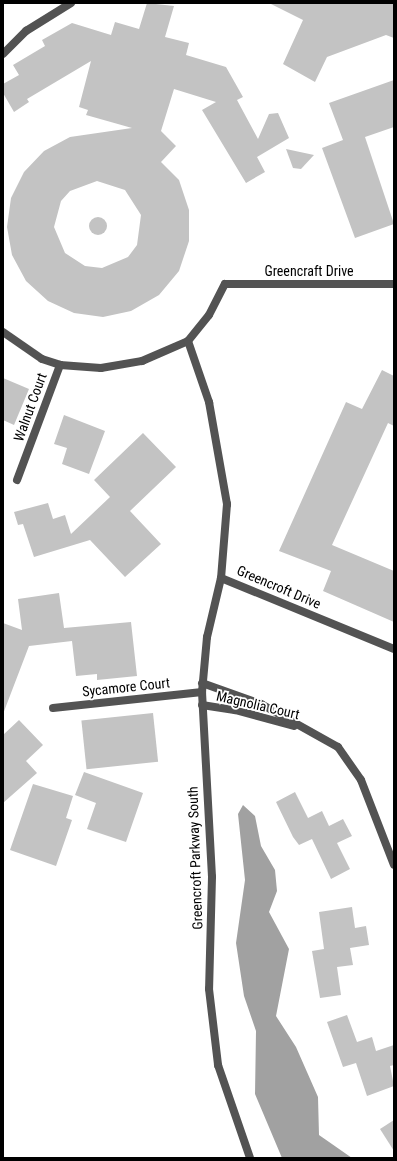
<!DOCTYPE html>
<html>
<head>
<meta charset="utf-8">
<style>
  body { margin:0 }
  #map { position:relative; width:397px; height:1161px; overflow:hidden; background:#fff; font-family:"Roboto Condensed",sans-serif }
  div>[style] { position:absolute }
  .water>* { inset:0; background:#a1a1a1 }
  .building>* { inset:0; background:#c3c3c3; transform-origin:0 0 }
  .round { border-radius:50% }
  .minor>* { height:8px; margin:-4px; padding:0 4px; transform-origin:4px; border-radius:4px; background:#535353 }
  span { translate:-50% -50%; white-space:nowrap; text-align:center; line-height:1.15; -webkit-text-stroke:3.5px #fff; paint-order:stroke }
  .street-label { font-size:14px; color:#000 }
  .frame { position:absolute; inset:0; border:4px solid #000; pointer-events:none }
</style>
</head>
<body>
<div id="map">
  <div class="water">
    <i style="clip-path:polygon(243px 805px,255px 816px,261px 846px,275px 870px,277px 891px,269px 912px,289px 949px,276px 1016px,296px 1047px,318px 1097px,319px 1135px,352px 1158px,282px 1158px,255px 1094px,256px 1031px,244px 996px,236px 943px,245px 880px,238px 814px)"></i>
  </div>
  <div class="building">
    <i style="clip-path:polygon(evenodd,147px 3px,174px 6px,165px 37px,189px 43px,186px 55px,226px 67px,243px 97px,237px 100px,258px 139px,269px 114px,278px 113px,289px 138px,257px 157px,265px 172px,246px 183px,202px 110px,216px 102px,174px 89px,161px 131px,176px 146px,161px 162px,179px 180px,189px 210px,189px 241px,179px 271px,159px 295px,131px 311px,103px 317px,74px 313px,48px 301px,26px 281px,12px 255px,7px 227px,11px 198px,24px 172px,44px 151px,70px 137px,132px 128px,86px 115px,88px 110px,79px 107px,91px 61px,27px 99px,29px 102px,14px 112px,3px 93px,3px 84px,19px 75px,13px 65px,45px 46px,42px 40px,72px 23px,111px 35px,115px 22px,139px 29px,147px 3px,97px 181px,125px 190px,141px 215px,137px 245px,128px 257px,102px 268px,85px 266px,65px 253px,54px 227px,61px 201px,70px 191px,97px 181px)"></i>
    <i style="clip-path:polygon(269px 3px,394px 3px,394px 38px,386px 35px,327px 57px,315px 82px,283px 64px,303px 20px)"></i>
    <i style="clip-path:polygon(394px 80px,394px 127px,365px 137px,394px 224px,355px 238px,322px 148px,343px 140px,329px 103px)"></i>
    <i style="clip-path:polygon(286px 149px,314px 155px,301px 169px,293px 168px)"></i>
    <i class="round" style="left:89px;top:217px;width:18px;height:18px"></i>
    <i style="clip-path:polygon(382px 370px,394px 376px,394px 426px,388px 423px,332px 545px,394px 571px,394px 622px,323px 591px,331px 571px,279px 551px,346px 402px,362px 409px)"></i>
    <i style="clip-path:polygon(3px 378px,29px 389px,14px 425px,3px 420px)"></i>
    <i style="clip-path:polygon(64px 415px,105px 431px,89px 474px,62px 464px,67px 448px,54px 444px)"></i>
    <i style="clip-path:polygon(143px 433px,176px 467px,130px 511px,161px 544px,125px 577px,90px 540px,34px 557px,23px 524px,18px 525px,14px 512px,48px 503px,53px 519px,65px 515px,71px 534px,110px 497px,94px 480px)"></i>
    <i style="clip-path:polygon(59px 593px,64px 628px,131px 622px,137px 676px,97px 680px,97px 674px,76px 676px,72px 641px,29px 646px,3px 714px,3px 623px,22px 630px,18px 599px)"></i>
    <i style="left:153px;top:713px;width:49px;height:72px;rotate:84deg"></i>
    <i style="clip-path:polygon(19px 720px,43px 745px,26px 761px,37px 773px,3px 803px,3px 735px)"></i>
    <i style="clip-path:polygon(84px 772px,143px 793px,126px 842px,87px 829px,96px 803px,75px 795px)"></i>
    <i style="clip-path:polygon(33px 784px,73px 796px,66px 818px,72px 820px,56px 866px,10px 850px)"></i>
    <i style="clip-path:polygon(295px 792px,308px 818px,322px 811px,329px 826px,343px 819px,352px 836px,337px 843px,350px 869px,331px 879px,312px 839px,299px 845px,293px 837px,276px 802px)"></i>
    <i style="clip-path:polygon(352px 907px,355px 928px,366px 926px,369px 945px,350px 948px,353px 965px,337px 967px,341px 995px,320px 998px,312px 951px,324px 949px,319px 912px)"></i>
    <i style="clip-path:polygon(347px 1015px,357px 1042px,372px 1037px,376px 1051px,394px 1045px,394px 1065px,390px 1066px,394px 1086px,367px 1096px,356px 1063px,343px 1067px,327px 1022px)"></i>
    <i style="clip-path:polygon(394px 1120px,394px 1151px,380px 1129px)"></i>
  </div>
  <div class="minor">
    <i style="left:3px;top:54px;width:33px;rotate:-45deg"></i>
    <i style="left:26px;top:31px;width:53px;rotate:-31.9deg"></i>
    <i style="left:3px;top:332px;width:47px;rotate:34.7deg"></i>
    <i style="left:42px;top:359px;width:19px;rotate:18deg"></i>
    <i style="left:60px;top:365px;width:41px;rotate:4.2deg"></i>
    <i style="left:101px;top:368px;width:42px;rotate:-9.7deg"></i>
    <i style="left:142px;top:361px;width:50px;rotate:-23.5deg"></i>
    <i style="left:188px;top:341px;width:33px;rotate:-51deg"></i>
    <i style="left:209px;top:315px;width:35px;rotate:-63deg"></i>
    <i style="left:225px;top:284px;width:169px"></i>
    <i style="left:188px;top:341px;width:65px;rotate:71deg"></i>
    <i style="left:209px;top:402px;width:104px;rotate:80deg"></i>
    <i style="left:227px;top:504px;width:74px;rotate:94.6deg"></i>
    <i style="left:221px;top:578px;width:61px;rotate:103.3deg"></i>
    <i style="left:207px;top:637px;width:55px;rotate:95.2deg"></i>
    <i style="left:202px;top:692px;width:185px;rotate:86.9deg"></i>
    <i style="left:212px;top:877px;width:112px;rotate:91.5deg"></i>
    <i style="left:209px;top:989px;width:77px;rotate:83.2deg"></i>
    <i style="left:218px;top:1065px;width:98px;rotate:71deg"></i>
    <i style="left:17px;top:480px;width:123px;rotate:-69.5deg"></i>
    <i style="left:221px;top:578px;width:187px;rotate:22.3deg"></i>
    <i style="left:202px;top:683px;width:63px;rotate:19.6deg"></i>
    <i style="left:261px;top:704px;width:88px;rotate:29.2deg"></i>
    <i style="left:338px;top:747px;width:40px;rotate:55.1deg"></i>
    <i style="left:361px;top:780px;width:91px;rotate:68.8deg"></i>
    <i style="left:202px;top:705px;width:33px;rotate:9deg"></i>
    <i style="left:235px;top:710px;width:61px;rotate:15.2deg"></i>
    <i style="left:53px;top:708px;width:150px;rotate:-6.1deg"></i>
  </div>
  <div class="street-label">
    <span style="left:309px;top:271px">Greencraft Drive</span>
    <span style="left:30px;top:407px;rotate:-70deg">Walnut Court</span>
    <span style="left:279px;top:587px;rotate:23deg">Greencroft Drive</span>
    <span style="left:126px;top:687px;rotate:-6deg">Sycamore Court</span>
    <span style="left:258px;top:705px;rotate:13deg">Magnolia Court</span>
    <span style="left:195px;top:858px;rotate:-92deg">Greencroft Parkway South</span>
  </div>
  <div class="frame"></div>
</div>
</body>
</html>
